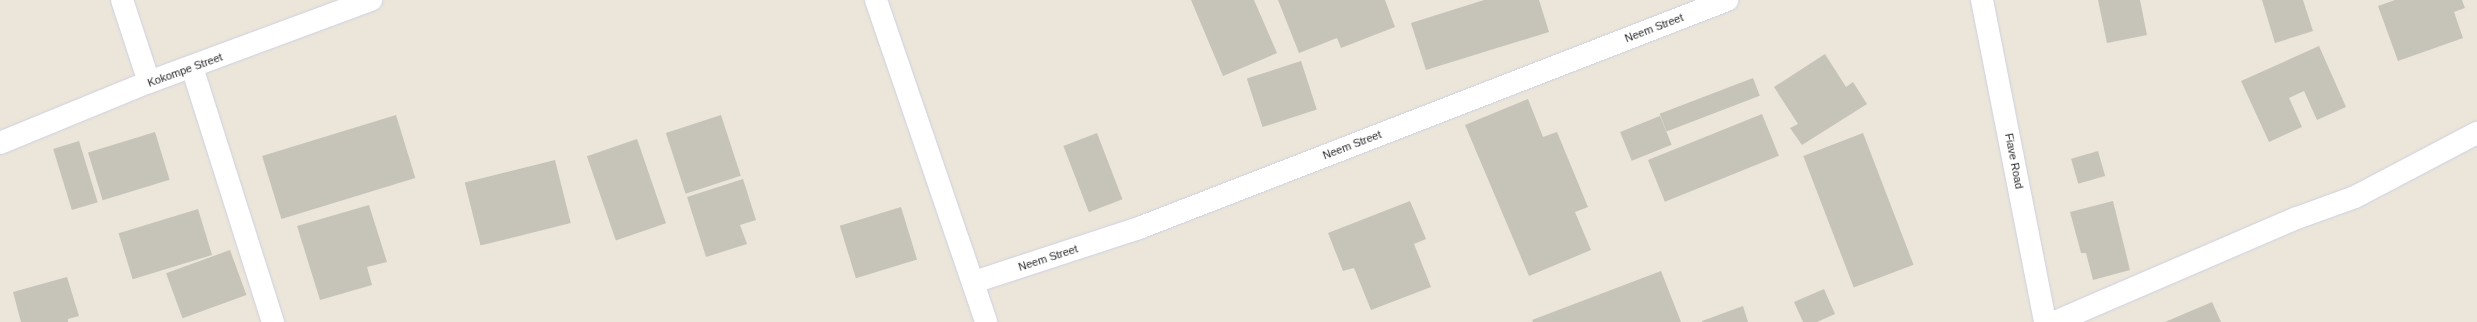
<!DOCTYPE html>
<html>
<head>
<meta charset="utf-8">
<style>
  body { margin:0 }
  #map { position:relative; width:2477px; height:322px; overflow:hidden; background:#ebe6d9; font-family:Arial,sans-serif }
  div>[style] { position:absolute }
  .building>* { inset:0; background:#c6c3b9; transform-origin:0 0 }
  .roads { filter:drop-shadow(0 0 1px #cfcfe2) drop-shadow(0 0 1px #cfcfe2) }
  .street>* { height:22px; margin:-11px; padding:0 11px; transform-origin:11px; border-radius:11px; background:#fff }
  .secondary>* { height:22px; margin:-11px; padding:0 11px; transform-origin:11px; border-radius:11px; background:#fff }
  span { translate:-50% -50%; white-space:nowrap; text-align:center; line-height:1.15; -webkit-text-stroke:3px #fff; paint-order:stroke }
  .street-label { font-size:11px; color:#282828 }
</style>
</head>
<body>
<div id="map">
  <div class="building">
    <i style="clip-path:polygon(1191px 0,1254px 0,1277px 53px,1223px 76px)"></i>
    <i style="clip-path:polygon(1278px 0,1385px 0,1395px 27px,1341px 48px,1337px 38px,1299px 53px)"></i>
    <i style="clip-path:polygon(1484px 0,1539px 0,1549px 32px,1426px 70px,1411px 23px)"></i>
    <i style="clip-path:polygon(2098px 0,2140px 0,2147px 35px,2107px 43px)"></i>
    <i style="clip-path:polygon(2262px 0,2303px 0,2313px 31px,2275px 43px)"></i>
    <i style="clip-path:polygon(2395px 0,2462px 0,2465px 8px,2454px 12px,2463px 38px,2398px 61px,2378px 6px)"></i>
    <i style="clip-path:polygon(2319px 46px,2346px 107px,2317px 120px,2304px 91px,2289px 98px,2302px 127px,2269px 142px,2241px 81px)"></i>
    <i style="clip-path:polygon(1825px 54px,1846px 87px,1853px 82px,1867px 104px,1802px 145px,1790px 128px,1798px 124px,1774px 87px)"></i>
    <i style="left:1301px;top:61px;width:51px;height:57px;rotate:72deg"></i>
    <i style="left:1753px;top:78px;width:19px;height:100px;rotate:69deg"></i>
    <i style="clip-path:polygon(1528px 99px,1543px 137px,1557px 132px,1588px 207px,1575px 212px,1591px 250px,1529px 276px,1465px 125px)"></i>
    <i style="left:1762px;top:114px;width:45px;height:123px;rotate:68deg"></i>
    <i style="left:396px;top:115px;width:66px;height:140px;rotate:73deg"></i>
    <i style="left:721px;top:115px;width:64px;height:58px;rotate:72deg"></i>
    <i style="left:1660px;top:116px;width:31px;height:43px;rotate:68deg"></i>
    <i style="left:155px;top:132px;width:50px;height:70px;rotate:73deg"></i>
    <i style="left:1097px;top:133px;width:71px;height:36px;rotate:69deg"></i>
    <i style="left:1863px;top:133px;width:141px;height:64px;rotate:69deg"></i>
    <i style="left:637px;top:139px;width:89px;height:53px;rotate:71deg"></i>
    <i style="left:79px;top:141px;width:64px;height:27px;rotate:73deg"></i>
    <i style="left:2098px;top:151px;width:26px;height:28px;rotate:74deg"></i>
    <i style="left:555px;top:160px;width:65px;height:93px;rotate:76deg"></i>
    <i style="clip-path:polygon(743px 179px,756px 220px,740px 225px,747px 244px,706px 257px,687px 197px)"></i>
    <i style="clip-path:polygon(1410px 201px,1426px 239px,1414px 244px,1431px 287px,1371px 310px,1354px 268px,1343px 271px,1328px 233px)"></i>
    <i style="clip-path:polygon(2113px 201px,2130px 270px,2093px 280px,2086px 253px,2081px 253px,2070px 212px)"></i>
    <i style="clip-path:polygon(369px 205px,387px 262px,367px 267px,372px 285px,320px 300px,297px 226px)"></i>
    <i style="left:901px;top:207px;width:55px;height:64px;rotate:73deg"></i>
    <i style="left:198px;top:209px;width:48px;height:83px;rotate:73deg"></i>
    <i style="left:230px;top:250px;width:48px;height:68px;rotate:70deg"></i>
    <i style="clip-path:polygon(1661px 271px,1681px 322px,1533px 322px,1532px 320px)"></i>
    <i style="clip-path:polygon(67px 277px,79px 316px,68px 319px,68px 322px,21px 322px,13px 292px)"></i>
    <i style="clip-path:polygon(1824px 289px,1835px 314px,1817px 322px,1803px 322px,1794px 302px)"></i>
    <i style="clip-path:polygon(2212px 302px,2221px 322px,2165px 322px)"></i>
    <i style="clip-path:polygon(1743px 306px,1748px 322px,1702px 322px,1702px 321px)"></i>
  </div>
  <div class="roads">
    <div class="street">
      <i style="left:122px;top:0;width:86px;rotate:71.8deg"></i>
      <i style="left:876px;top:0;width:340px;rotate:71.1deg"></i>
      <i style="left:192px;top:67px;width:268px;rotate:72.4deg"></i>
      <i style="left:0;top:143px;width:161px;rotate:-22.3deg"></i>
      <i style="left:149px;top:82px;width:237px;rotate:-20.3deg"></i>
      <i style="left:974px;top:282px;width:174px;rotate:-18.1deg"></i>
      <i style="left:1139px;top:228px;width:631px;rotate:-21.19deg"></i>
      <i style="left:2055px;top:322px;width:263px;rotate:-23.3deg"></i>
      <i style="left:2297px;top:218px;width:62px;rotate:-19.9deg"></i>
      <i style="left:2355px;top:197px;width:138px;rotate:-27.7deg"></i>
    </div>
    <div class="secondary">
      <i style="left:1982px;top:0;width:328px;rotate:78.9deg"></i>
    </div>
  </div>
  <div class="street-label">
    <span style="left:1654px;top:28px;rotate:-21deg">Neem Street</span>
    <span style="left:185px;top:70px;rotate:-20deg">Kokompe Street</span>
    <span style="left:1352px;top:145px;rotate:-21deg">Neem Street</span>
    <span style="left:2014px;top:161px;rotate:79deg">Fiave Road</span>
    <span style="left:1048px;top:258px;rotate:-18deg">Neem Street</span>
  </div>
</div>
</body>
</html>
